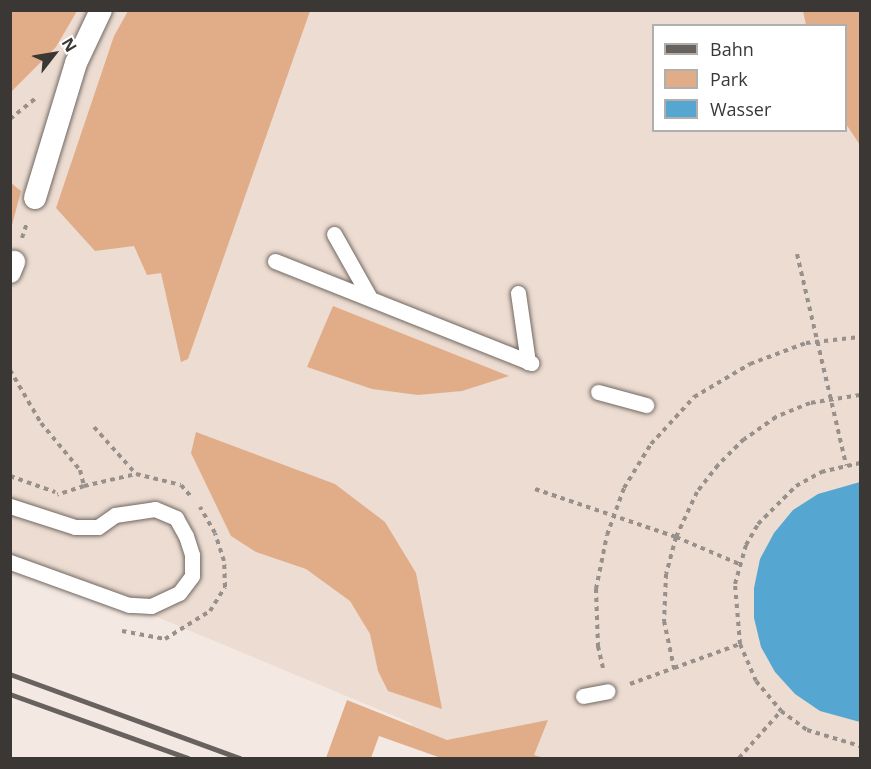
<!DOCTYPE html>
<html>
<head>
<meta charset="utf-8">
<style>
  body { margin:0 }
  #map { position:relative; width:871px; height:769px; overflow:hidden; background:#f3e9e2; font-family:"Open Sans",sans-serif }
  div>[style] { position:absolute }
  .built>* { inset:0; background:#ecdcd1 }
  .green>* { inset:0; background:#e1ad88 }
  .water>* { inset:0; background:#55a7d1 }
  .path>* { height:4px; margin-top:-2px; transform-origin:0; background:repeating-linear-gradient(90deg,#97908b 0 4.5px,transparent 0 9px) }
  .roads { filter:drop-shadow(0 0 2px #716862) drop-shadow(0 0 2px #716862) }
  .service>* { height:15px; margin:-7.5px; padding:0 7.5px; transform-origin:7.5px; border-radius:7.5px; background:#fff }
  .pedestrian>* { height:22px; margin:-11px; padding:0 11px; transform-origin:11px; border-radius:11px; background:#fff }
  .rail>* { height:4.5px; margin:-2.25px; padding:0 2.25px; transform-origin:2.25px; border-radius:2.25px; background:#67625e }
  span { translate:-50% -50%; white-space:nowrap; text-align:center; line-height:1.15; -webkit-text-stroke:5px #fff; paint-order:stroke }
  .frame { position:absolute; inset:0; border:12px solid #3b3734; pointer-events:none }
  .legend { position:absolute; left:652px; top:24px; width:195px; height:108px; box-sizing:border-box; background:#fff; border:2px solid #b1afae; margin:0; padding:8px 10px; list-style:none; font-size:18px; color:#3b3734 }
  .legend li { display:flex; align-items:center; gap:12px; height:30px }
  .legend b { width:30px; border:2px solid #b1afae }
  .north { position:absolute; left:24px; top:24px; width:60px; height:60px; -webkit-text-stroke:4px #fff; paint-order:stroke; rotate:59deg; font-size:16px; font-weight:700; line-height:24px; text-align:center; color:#3b3734 }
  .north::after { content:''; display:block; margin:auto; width:21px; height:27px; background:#3b3734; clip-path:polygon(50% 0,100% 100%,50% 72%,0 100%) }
</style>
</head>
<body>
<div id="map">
  <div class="built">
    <i style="clip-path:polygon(evenodd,11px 11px,860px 11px,860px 758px,441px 758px,447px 740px,412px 729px,411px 723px,11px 556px,11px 11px,654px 26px,846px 26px,846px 130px,654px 130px,654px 26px)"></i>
  </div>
  <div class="green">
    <i style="clip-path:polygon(11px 10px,77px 11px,56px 47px,11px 92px)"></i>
    <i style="clip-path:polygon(128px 11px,310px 11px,188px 359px,181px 362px,161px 273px,147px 275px,134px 246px,95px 251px,56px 208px,114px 36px)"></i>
    <i style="clip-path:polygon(803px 11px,860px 11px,860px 145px,846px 124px,846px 26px,806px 25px)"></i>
    <i style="clip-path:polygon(11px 183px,21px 191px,11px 229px)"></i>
    <i style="clip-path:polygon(333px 306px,509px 376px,462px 391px,418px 395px,372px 389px,307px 367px)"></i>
    <i style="clip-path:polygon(196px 432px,335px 484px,385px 522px,416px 573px,442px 709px,388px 691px,378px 671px,370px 634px,350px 601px,306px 569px,256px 552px,231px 536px,191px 453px)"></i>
    <i style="clip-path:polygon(347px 700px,447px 740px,548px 720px,534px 755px,544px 758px,441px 758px,379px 736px,371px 758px,326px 758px)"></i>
  </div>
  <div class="water">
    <i style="clip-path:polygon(860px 482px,860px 722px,820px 711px,795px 694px,775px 672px,761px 647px,754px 618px,754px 588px,760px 559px,774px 533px,793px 510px,818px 494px)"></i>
  </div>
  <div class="path">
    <i style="left:10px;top:119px;width:32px;rotate:-39deg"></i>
    <i style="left:22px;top:238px;width:16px;rotate:-72deg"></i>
    <i style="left:797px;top:254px;width:217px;rotate:76.9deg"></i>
    <i style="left:10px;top:370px;width:61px;rotate:59.7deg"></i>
    <i style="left:41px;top:423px;width:61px;rotate:50.3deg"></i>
    <i style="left:80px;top:470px;width:16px;rotate:76deg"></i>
    <i style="left:84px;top:486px;width:28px;rotate:162deg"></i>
    <i style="left:860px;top:395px;width:51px;rotate:170.9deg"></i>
    <i style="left:810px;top:403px;width:37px;rotate:158deg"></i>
    <i style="left:776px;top:417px;width:39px;rotate:145deg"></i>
    <i style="left:744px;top:439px;width:37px;rotate:135deg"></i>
    <i style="left:718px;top:465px;width:34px;rotate:128deg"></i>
    <i style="left:697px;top:492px;width:50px;rotate:115deg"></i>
    <i style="left:676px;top:537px;width:38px;rotate:105deg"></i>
    <i style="left:666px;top:574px;width:47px;rotate:92.4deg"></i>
    <i style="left:664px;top:621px;width:48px;rotate:78deg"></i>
    <i style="left:674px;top:668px;width:70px;rotate:-20deg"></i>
    <i style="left:740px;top:644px;width:40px;rotate:66.6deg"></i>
    <i style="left:756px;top:681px;width:39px;rotate:50deg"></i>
    <i style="left:781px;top:711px;width:32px;rotate:36deg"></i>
    <i style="left:807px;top:730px;width:55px;rotate:16.8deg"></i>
    <i style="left:94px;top:427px;width:63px;rotate:48.2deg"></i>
    <i style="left:136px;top:474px;width:46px;rotate:13.7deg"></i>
    <i style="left:181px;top:485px;width:18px;rotate:49deg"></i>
    <i style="left:10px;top:476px;width:48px;rotate:19.6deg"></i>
    <i style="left:84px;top:486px;width:53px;rotate:-13deg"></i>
    <i style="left:535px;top:489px;width:149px;rotate:18.8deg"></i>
    <i style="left:676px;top:537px;width:69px;rotate:23.2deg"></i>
    <i style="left:122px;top:631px;width:44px;rotate:10.5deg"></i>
    <i style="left:165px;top:639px;width:53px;rotate:-31.9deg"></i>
    <i style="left:210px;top:611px;width:28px;rotate:-58deg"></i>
    <i style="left:225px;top:587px;width:26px;rotate:-92deg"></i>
    <i style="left:224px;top:561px;width:29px;rotate:-108deg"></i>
    <i style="left:215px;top:533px;width:30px;rotate:-120deg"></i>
    <i style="left:740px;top:644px;width:60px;rotate:-94.8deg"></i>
    <i style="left:735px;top:584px;width:41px;rotate:-74.2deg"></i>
    <i style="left:746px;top:545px;width:24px;rotate:-60deg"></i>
    <i style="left:758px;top:524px;width:54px;rotate:-45deg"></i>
    <i style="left:796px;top:486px;width:29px;rotate:-29deg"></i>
    <i style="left:821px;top:472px;width:40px;rotate:-13deg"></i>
    <i style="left:603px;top:668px;width:22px;rotate:-103deg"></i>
    <i style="left:598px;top:647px;width:58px;rotate:-92deg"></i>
    <i style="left:596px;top:589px;width:55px;rotate:-78.5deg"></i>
    <i style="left:607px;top:535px;width:50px;rotate:-70.1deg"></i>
    <i style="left:624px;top:488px;width:52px;rotate:-58.5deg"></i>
    <i style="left:651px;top:444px;width:64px;rotate:-47.5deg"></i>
    <i style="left:694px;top:397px;width:65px;rotate:-30.5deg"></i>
    <i style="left:750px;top:364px;width:60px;rotate:-20.6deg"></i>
    <i style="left:806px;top:343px;width:54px;rotate:-6.3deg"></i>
    <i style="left:630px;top:684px;width:47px;rotate:-20deg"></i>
    <i style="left:739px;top:758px;width:63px;rotate:-48.2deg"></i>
  </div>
  <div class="roads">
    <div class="service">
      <i style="left:334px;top:234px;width:71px;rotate:60.6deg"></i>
      <i style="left:275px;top:261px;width:276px;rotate:21.7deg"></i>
      <i style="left:518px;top:293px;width:70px;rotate:81.8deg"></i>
      <i style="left:598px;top:392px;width:50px;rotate:15.2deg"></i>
      <i style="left:10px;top:506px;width:68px;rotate:17.9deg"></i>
      <i style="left:75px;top:527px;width:23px"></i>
      <i style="left:98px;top:527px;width:21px;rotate:-35deg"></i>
      <i style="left:115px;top:515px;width:40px;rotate:-8.5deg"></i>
      <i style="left:155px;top:509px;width:23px;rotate:23deg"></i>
      <i style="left:176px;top:518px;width:21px;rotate:61deg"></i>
      <i style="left:186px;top:536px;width:20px;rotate:72deg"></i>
      <i style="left:192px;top:555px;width:21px;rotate:90deg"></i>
      <i style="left:192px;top:576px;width:21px;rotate:127deg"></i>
      <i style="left:179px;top:593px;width:31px;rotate:155deg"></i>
      <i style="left:151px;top:606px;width:22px;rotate:-177deg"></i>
      <i style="left:129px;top:605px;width:127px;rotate:-160.1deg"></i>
      <i style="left:583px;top:696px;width:25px;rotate:-11deg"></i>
    </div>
    <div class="pedestrian">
      <i style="left:35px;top:198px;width:141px;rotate:-73.1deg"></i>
      <i style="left:76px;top:63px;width:59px;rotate:-64.7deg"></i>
      <i style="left:10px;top:272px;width:11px;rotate:-68deg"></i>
    </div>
  </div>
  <div class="rail">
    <i style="left:10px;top:674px;width:245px;rotate:20.1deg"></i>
    <i style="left:10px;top:694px;width:189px;rotate:19.8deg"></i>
  </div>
  <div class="frame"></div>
  <ul class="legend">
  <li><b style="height:8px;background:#67625e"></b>Bahn</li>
  <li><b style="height:16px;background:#e1ad88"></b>Park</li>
  <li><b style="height:16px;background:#55a7d1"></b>Wasser</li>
  </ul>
  <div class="north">N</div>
</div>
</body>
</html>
